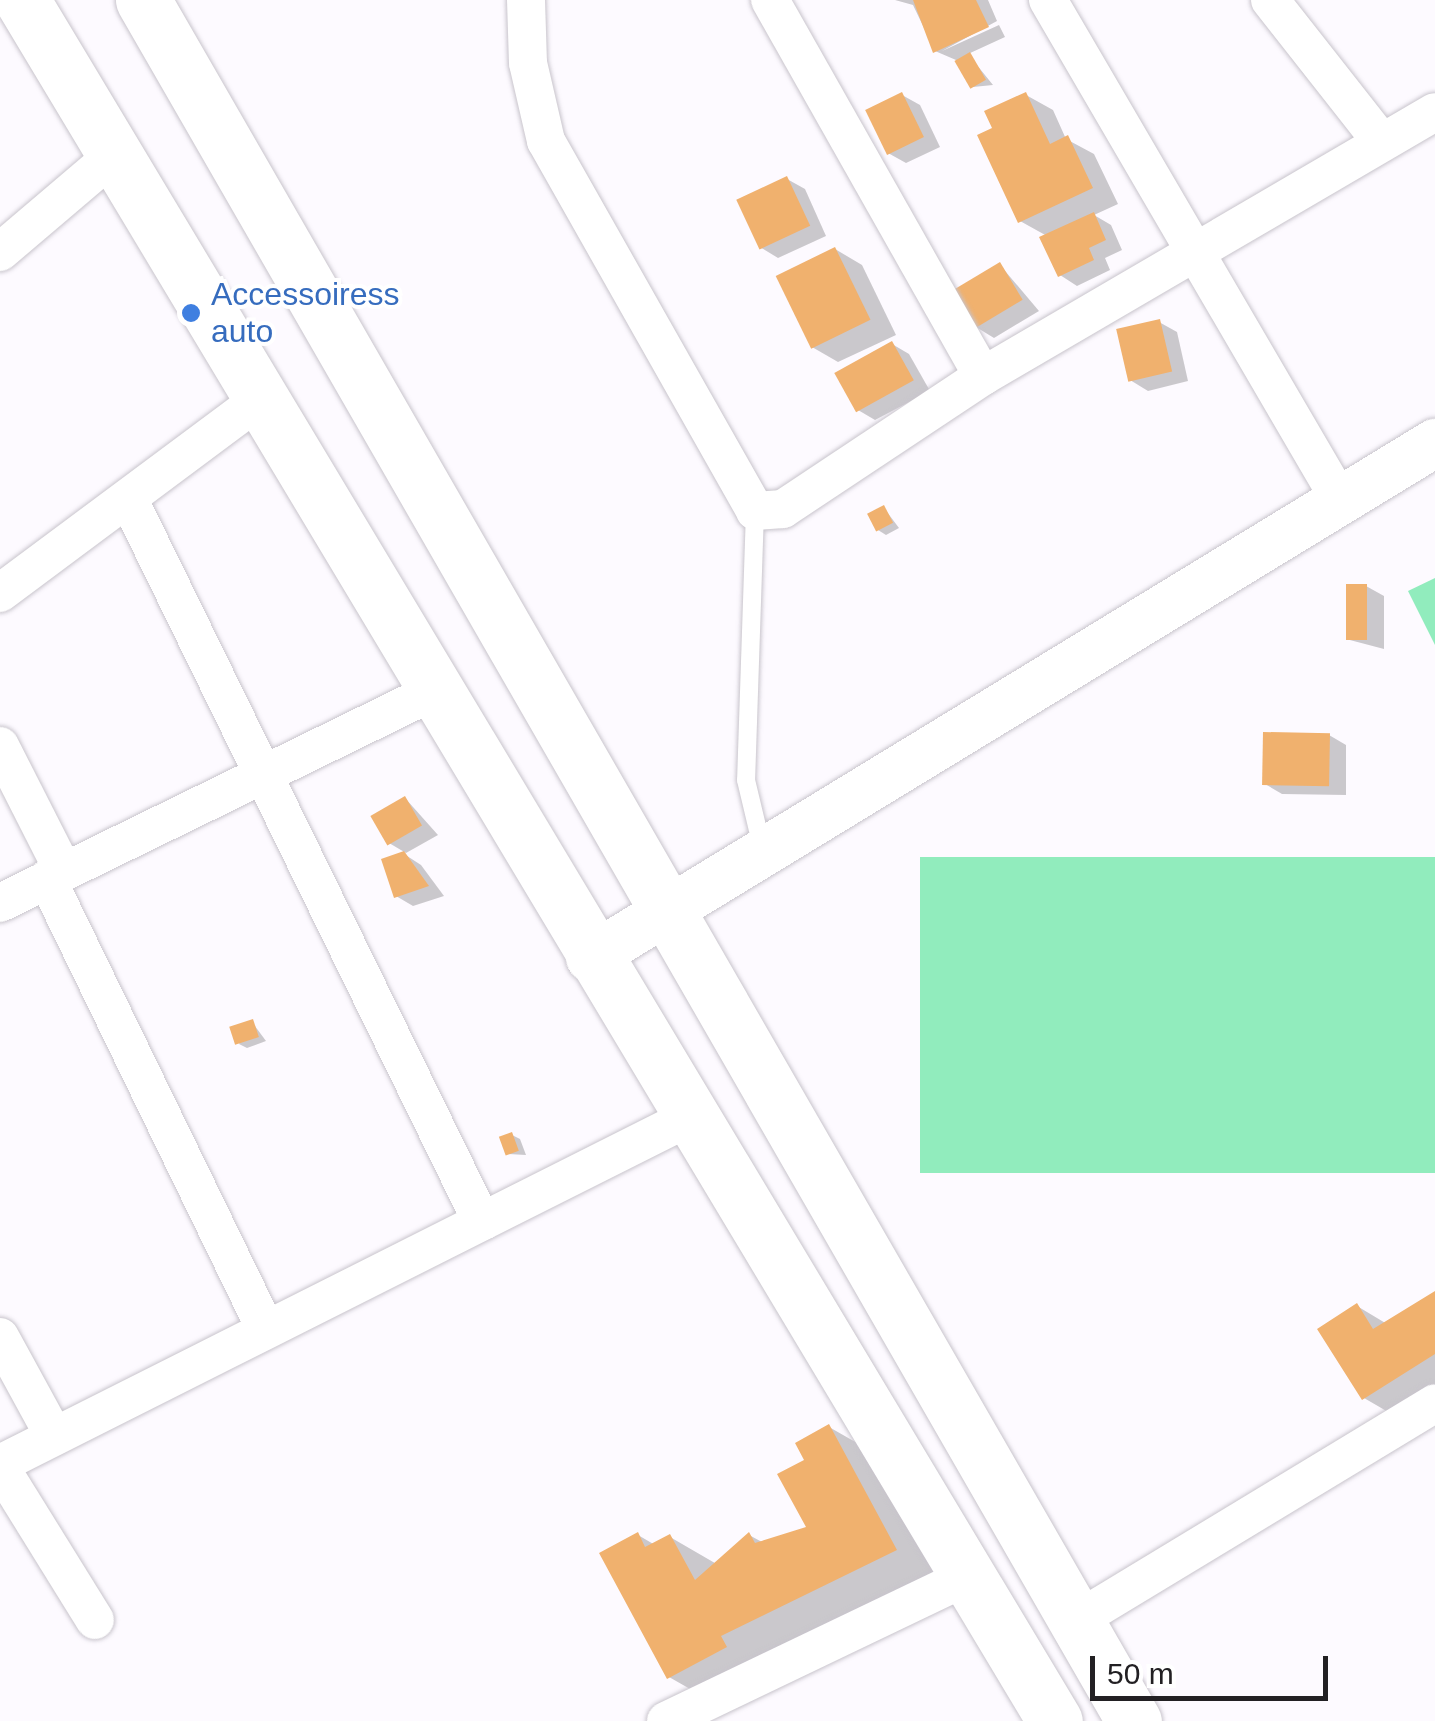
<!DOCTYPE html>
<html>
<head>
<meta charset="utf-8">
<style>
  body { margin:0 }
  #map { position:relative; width:1435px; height:1721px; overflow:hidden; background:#fdfaff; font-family:Helvetica,sans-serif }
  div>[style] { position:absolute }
  .green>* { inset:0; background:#91ecbd; transform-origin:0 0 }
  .shadow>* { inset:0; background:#0003 }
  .building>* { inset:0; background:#f0b16e; transform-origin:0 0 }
  .roads { filter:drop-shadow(0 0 2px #c8c4cc) drop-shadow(0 0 2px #c8c4cc) }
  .service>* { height:18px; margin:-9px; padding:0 9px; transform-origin:9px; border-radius:9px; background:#fff }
  .minor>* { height:38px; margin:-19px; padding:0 19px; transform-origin:19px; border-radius:19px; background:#fff }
  .tertiary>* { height:48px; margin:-24px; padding:0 24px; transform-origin:24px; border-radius:24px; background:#fff }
  .primary>* { height:55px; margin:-27.5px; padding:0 27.5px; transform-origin:27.5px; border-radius:27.5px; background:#fff }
  .dots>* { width:28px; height:28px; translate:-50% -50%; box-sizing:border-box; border:5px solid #fff; border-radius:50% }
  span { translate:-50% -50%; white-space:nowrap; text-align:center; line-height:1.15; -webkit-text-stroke:8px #fff; paint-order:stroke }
  .shop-label { font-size:32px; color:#366cbe }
  .left { translate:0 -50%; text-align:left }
  .scale { position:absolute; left:1090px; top:1656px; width:238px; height:45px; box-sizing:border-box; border:5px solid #222023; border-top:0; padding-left:12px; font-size:30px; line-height:35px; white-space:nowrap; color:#222023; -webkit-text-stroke:8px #fff; paint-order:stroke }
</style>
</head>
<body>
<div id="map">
  <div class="green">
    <i style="clip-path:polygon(1435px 578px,1435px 645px,1408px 591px)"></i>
    <i style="left:1435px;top:857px;width:316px;height:515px;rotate:90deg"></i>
  </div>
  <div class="shadow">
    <i style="clip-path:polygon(895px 0,988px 0,997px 21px,942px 51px,999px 25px,1005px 37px,968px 54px,993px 85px,973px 87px,956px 60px,935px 51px,913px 5px)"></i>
    <i style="clip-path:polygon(902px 95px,920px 105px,940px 147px,906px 163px,888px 153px)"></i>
    <i style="clip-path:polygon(1026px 95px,1053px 110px,1066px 139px,1094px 154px,1118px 204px,1094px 215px,1111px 225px,1122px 250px,1105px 258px,1110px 270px,1077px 286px,1060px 275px,1047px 236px,1020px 221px,996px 129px)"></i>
    <i style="clip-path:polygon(787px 179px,805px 189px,826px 236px,778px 258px,760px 247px)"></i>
    <i style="clip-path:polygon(835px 249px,862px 265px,896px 335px,838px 362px,812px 347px)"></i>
    <i style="clip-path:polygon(1000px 265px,1039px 311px,994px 338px,976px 327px)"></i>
    <i style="clip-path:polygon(1159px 322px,1177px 332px,1188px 381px,1148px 391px,1130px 380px)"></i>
    <i style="clip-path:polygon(892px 344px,909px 354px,930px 391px,875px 420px,858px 410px)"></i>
    <i style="clip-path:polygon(884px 508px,899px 528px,886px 535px,878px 530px)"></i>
    <i style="clip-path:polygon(1366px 586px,1384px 596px,1384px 649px,1346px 639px)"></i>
    <i style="clip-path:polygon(1329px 735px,1346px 745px,1346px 795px,1282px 794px,1265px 784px)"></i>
    <i style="clip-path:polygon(405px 798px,438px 835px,406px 853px,389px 843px)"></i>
    <i style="clip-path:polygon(404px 854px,421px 865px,444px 896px,413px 906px,396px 896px)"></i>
    <i style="clip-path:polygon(252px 1022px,266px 1041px,247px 1048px,239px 1044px)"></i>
    <i style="clip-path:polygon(512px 1135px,520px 1139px,526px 1155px,508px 1154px)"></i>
    <i style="clip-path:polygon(1435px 1294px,1435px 1414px,1414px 1427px,1364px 1398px,1357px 1306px,1387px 1324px)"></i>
    <i style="clip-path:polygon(829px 1427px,880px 1456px,946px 1579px,720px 1706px,669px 1677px,638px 1535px,655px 1545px,670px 1537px,720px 1566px,749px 1535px,762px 1542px,809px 1528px,807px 1461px)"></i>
  </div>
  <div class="building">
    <i style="clip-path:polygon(913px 0,976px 0,989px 27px,933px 53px)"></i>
    <i style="left:970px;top:52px;width:32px;height:18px;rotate:60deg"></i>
    <i style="left:902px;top:92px;width:50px;height:41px;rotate:64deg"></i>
    <i style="clip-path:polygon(1026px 92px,1050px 144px,1068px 135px,1093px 188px,1018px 223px,977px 135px,992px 128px,984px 111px)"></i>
    <i style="left:787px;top:176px;width:55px;height:56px;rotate:65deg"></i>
    <i style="clip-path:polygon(1094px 212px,1106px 240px,1089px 248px,1094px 260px,1058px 277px,1039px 237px)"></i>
    <i style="left:835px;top:247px;width:81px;height:66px;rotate:64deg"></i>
    <i style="left:1000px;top:262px;width:44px;height:57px;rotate:59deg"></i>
    <i style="left:1160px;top:319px;width:54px;height:45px;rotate:77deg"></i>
    <i style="left:892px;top:341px;width:45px;height:66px;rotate:61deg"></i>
    <i style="left:884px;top:505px;width:20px;height:19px;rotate:63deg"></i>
    <i style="left:1346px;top:584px;width:21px;height:56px"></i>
    <i style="left:1263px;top:732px;width:67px;height:53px;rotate:1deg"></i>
    <i style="left:405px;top:796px;width:34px;height:40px;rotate:60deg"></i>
    <i style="clip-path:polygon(404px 851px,429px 886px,394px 898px,381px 859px)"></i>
    <i style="left:253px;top:1019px;width:19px;height:25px;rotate:72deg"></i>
    <i style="left:512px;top:1132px;width:20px;height:14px;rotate:70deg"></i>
    <i style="clip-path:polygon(1435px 1291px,1435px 1354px,1362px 1400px,1317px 1329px,1357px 1303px,1373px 1329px)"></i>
    <i style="clip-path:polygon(829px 1424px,897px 1550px,721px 1636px,727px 1647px,667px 1679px,599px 1553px,638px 1532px,645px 1547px,670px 1534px,695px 1580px,749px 1532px,755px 1543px,806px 1527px,777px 1474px,804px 1460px,795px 1443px)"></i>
  </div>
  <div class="roads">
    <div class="service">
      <i style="left:755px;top:511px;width:269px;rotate:91.9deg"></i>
      <i style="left:746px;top:780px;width:69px;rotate:76.6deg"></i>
    </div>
    <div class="minor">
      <i style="left:526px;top:0;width:63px;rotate:88.2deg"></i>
      <i style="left:528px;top:63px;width:80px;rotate:77deg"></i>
      <i style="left:546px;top:141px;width:425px;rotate:60.5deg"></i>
      <i style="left:755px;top:511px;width:28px;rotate:-4deg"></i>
      <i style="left:783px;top:509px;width:240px;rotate:-33.6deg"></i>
      <i style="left:983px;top:376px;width:523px;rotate:-30.29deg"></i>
      <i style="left:770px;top:0;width:432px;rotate:60.5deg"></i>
      <i style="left:1048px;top:0;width:579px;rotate:59.72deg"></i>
      <i style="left:1270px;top:0;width:179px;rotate:51.8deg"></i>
      <i style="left:0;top:252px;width:150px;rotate:-40.4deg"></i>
      <i style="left:130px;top:502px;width:801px;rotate:63.95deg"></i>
      <i style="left:0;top:593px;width:323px;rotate:-36.7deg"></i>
      <i style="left:0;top:746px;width:141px;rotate:63.1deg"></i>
      <i style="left:47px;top:879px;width:501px;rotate:64.1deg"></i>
      <i style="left:0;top:903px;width:481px;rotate:-26deg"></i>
      <i style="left:0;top:1337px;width:113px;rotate:61.4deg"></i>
      <i style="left:0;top:1464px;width:768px;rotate:-26.7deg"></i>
      <i style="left:0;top:1467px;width:180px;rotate:58.2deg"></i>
      <i style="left:1074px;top:1622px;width:422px;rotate:-31.2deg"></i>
      <i style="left:666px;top:1721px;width:333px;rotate:-25.6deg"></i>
    </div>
    <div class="tertiary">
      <i style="left:590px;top:958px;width:990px;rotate:-31.36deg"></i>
    </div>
    <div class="primary">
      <i style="left:22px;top:0;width:2007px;rotate:59.03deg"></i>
      <i style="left:143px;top:0;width:1986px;rotate:60.07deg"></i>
    </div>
  </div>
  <div class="dots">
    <i style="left:191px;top:313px;background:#3f7fe0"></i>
  </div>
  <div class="shop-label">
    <span class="left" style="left:211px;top:313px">Accessoiress<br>auto</span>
  </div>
  <div class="scale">50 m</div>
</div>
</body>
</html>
